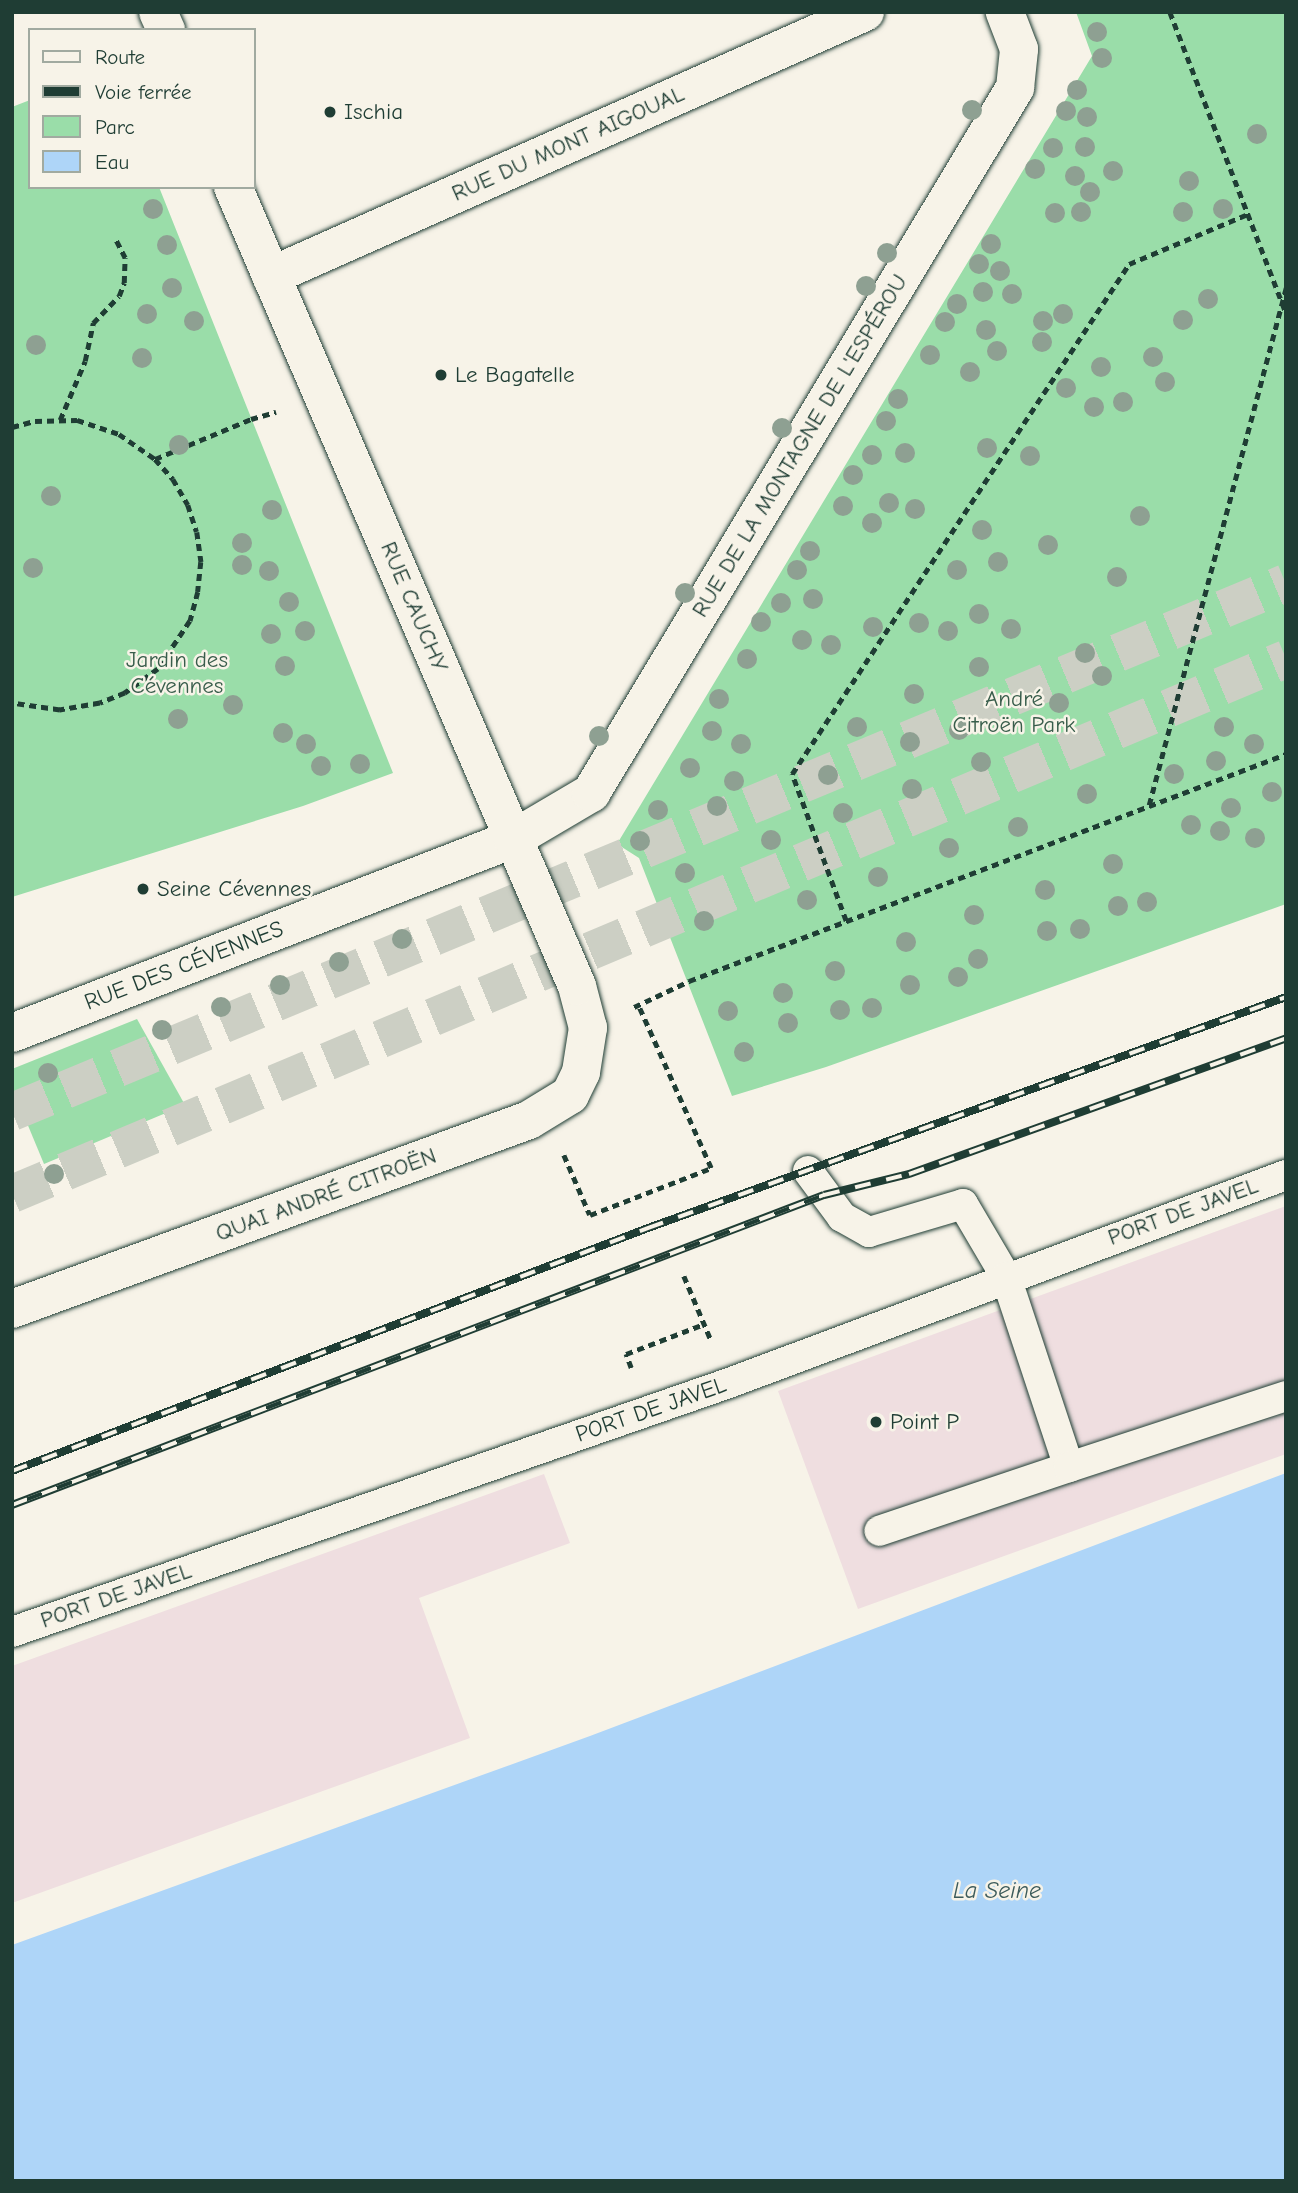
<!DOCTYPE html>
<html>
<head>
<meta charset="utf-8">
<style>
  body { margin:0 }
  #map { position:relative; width:1298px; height:2193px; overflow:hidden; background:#f7f3e8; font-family:"Comic Neue",sans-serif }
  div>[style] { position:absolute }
  .built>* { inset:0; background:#efdee0 }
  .green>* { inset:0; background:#9adda9 }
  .water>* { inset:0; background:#aed5f8 }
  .primary-tunnel>* { height:38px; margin-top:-19px; transform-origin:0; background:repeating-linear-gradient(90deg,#cccfc4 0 38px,transparent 0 57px) }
  .path>* { height:4.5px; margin-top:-2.25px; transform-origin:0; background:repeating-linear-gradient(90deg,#1f3d34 0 7px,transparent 0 12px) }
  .roads { filter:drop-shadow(0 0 2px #1f3d34) drop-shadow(0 0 2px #1f3d34) }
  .lane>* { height:30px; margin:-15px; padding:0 15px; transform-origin:15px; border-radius:15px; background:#f7f3e8 }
  .street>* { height:38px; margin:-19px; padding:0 19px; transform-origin:19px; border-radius:19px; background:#f7f3e8 }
  .rail>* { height:8px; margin-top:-4px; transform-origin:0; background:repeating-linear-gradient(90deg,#f7f3e8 0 16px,#1f3d34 0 32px); box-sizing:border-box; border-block:2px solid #1f3d34 }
  .trees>* { width:20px; height:20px; margin:-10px; border-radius:50%; background:#8ea092 }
  .dots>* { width:19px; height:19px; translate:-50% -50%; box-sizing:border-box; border:4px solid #f7f3e8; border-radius:50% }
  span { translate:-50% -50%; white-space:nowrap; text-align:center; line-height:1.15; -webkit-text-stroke:5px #f7f3e8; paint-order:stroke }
  .poi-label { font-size:23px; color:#1f3d34 }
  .left { translate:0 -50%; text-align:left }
  .street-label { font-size:23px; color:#1f3d34 }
  .park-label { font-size:23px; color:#385d4b }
  .water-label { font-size:24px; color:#3c5b5b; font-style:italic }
  .frame { position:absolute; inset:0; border:14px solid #1f3d34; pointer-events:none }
  .legend { position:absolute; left:28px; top:28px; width:228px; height:161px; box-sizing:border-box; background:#f7f3e8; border:2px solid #a1aaa0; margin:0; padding:9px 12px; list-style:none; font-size:21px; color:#1f3d34 }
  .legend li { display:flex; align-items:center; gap:14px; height:35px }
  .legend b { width:35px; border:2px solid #a1aaa0 }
</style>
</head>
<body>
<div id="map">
  <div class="built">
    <i style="clip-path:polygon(1286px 1206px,1286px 1454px,858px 1609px,778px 1391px)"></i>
    <i style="clip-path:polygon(544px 1474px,570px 1543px,419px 1598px,470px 1738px,12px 1903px,12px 1666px)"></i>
  </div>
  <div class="green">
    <i style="clip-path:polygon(1076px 12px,1286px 12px,1286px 904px,826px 1067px,732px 1096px,639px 858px,617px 844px,1092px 56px)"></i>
    <i style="clip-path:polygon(30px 100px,30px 187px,159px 187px,393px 773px,303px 806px,12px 897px,12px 107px)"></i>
    <i style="clip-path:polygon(137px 1019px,185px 1105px,44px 1164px,12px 1087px,12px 1069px)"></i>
  </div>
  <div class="water">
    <i style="clip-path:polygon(1286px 1473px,1286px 2181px,12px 2181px,12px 1945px,590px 1736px)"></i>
  </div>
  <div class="primary-tunnel">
    <i style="left:12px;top:1112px;width:1379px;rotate:-22.55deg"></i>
    <i style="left:12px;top:1194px;width:1382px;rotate:-22.78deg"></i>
  </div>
  <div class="path">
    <i style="left:1170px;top:12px;width:323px;rotate:68.9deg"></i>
    <i style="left:60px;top:420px;width:64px;rotate:-67deg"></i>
    <i style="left:85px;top:361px;width:39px;rotate:-78deg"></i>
    <i style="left:93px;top:323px;width:37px;rotate:-46deg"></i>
    <i style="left:119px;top:296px;width:14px;rotate:-69deg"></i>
    <i style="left:124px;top:283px;width:25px;rotate:-88deg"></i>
    <i style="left:125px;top:258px;width:20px;rotate:-117deg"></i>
    <i style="left:12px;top:427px;width:24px;rotate:-15deg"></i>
    <i style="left:35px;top:421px;width:42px;rotate:-1.4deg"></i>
    <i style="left:77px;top:420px;width:44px;rotate:18.4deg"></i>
    <i style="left:119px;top:434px;width:44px;rotate:34.8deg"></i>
    <i style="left:155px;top:459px;width:27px;rotate:48deg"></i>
    <i style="left:173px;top:479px;width:30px;rotate:60deg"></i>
    <i style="left:188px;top:505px;width:28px;rotate:72deg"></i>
    <i style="left:197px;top:532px;width:30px;rotate:82deg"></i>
    <i style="left:201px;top:562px;width:30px;rotate:96deg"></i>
    <i style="left:198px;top:592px;width:30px;rotate:105deg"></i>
    <i style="left:190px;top:621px;width:58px;rotate:123.7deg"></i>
    <i style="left:158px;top:669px;width:41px;rotate:144deg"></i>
    <i style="left:125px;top:693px;width:27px;rotate:158deg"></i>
    <i style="left:100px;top:703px;width:41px;rotate:170.1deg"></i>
    <i style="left:60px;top:710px;width:49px;rotate:-171.7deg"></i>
    <i style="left:155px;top:459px;width:104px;rotate:-22.6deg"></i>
    <i style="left:251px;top:419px;width:26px;rotate:-16deg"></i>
    <i style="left:1149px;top:805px;width:535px;rotate:-75.16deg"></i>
    <i style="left:846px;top:921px;width:157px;rotate:-110.2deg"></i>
    <i style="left:792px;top:774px;width:611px;rotate:-56.54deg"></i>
    <i style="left:1129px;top:264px;width:129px;rotate:-22.8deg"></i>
    <i style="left:634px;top:1007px;width:61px;rotate:-25.3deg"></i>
    <i style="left:689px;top:981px;width:639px;rotate:-20.82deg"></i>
    <i style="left:564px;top:1155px;width:65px;rotate:66.6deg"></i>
    <i style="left:590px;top:1215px;width:130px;rotate:-21.2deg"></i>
    <i style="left:711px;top:1168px;width:179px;rotate:-114.1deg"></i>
    <i style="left:684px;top:1276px;width:69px;rotate:67.1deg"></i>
    <i style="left:631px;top:1368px;width:15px;rotate:-110deg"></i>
    <i style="left:626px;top:1354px;width:84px;rotate:-21deg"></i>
  </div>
  <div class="roads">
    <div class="lane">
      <i style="left:808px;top:1171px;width:57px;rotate:53.5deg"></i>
      <i style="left:842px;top:1217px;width:31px;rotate:29deg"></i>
      <i style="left:869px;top:1232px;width:98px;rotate:-16.6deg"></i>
      <i style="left:963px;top:1204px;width:85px;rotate:59.5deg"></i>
      <i style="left:1006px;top:1277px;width:200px;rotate:71.7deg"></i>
      <i style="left:1069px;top:1467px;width:200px;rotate:161.4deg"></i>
      <i style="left:1069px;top:1467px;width:228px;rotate:-18.1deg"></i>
      <i style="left:12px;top:1632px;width:759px;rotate:-19.15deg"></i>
      <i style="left:729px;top:1383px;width:595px;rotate:-20.48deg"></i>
    </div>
    <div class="street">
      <i style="left:158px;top:12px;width:20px;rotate:66deg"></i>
      <i style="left:271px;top:276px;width:650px;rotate:-23.96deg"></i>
      <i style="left:12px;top:1033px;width:537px;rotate:-21.17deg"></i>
      <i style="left:513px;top:839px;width:91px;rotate:-30.5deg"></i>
      <i style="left:591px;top:793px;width:823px;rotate:-58.98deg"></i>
      <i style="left:1015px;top:88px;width:39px;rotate:-84deg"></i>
      <i style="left:1019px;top:49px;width:40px;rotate:-111deg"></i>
      <i style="left:12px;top:1309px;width:550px;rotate:-20.08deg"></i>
      <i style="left:529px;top:1120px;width:48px;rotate:-31.4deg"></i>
      <i style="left:570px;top:1095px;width:25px;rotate:-64deg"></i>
      <i style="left:581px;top:1072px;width:45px;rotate:-81deg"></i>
      <i style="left:588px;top:1028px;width:43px;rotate:-104.7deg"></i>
      <i style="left:577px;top:986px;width:870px;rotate:-113.29deg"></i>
    </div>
  </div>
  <div class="rail">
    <i style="left:12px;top:1471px;width:681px;rotate:-20.91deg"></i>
    <i style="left:648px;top:1228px;width:679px;rotate:-19.9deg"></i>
    <i style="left:12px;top:1505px;width:869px;rotate:-20.9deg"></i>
    <i style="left:824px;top:1195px;width:88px;rotate:-13.9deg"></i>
    <i style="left:909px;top:1174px;width:401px;rotate:-19.8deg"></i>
  </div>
  <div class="trees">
    <i style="left:1097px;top:32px"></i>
    <i style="left:1102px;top:58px"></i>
    <i style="left:1077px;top:90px"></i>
    <i style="left:972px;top:110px"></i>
    <i style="left:1066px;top:111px"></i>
    <i style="left:1087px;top:117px"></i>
    <i style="left:1257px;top:134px"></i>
    <i style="left:1085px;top:147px"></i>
    <i style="left:1053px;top:148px"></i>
    <i style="left:1035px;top:169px"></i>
    <i style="left:1113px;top:171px"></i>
    <i style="left:1075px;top:176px"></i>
    <i style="left:1189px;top:181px"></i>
    <i style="left:1090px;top:192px"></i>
    <i style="left:153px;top:209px"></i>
    <i style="left:1223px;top:209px"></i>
    <i style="left:1081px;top:212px"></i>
    <i style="left:1183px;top:212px"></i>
    <i style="left:1055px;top:213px"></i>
    <i style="left:991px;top:244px"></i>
    <i style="left:167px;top:245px"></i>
    <i style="left:887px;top:253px"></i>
    <i style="left:979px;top:264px"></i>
    <i style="left:1000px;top:271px"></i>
    <i style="left:866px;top:286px"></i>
    <i style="left:172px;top:288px"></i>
    <i style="left:983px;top:292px"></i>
    <i style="left:1012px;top:294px"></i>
    <i style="left:1208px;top:299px"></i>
    <i style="left:957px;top:304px"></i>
    <i style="left:147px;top:314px"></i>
    <i style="left:1063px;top:314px"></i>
    <i style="left:1183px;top:320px"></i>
    <i style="left:194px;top:321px"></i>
    <i style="left:1043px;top:321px"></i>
    <i style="left:945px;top:322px"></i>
    <i style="left:986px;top:330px"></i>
    <i style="left:1042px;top:342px"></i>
    <i style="left:36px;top:345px"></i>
    <i style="left:997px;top:351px"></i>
    <i style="left:930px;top:355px"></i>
    <i style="left:1153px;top:357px"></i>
    <i style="left:142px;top:358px"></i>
    <i style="left:1101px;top:367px"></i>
    <i style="left:970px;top:372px"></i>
    <i style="left:1165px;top:382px"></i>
    <i style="left:1066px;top:388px"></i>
    <i style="left:898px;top:399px"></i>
    <i style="left:1123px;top:402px"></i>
    <i style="left:1094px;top:407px"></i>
    <i style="left:886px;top:421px"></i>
    <i style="left:782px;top:428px"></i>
    <i style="left:179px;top:445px"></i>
    <i style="left:987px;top:448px"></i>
    <i style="left:905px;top:453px"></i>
    <i style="left:872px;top:455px"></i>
    <i style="left:1030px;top:456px"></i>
    <i style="left:853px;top:475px"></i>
    <i style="left:51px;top:496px"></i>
    <i style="left:889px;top:503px"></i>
    <i style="left:843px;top:506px"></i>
    <i style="left:915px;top:509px"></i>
    <i style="left:272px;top:510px"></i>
    <i style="left:1140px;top:516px"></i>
    <i style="left:872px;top:523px"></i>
    <i style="left:982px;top:530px"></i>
    <i style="left:242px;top:543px"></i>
    <i style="left:1048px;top:545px"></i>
    <i style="left:810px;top:551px"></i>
    <i style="left:998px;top:562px"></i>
    <i style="left:242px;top:565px"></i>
    <i style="left:33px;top:568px"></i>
    <i style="left:797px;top:570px"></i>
    <i style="left:957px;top:570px"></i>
    <i style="left:269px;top:571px"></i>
    <i style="left:1117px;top:577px"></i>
    <i style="left:685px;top:593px"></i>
    <i style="left:813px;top:599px"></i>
    <i style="left:289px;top:602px"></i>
    <i style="left:781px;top:603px"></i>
    <i style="left:979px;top:614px"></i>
    <i style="left:761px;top:622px"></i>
    <i style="left:919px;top:623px"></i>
    <i style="left:873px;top:627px"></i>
    <i style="left:1011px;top:629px"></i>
    <i style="left:305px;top:631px"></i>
    <i style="left:948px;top:631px"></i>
    <i style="left:271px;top:634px"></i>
    <i style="left:802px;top:640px"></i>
    <i style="left:831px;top:645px"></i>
    <i style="left:1085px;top:653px"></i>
    <i style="left:747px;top:659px"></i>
    <i style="left:285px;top:666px"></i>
    <i style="left:979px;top:667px"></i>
    <i style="left:1102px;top:676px"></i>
    <i style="left:914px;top:694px"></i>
    <i style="left:719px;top:699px"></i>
    <i style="left:1059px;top:703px"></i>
    <i style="left:233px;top:705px"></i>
    <i style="left:178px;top:719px"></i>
    <i style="left:857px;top:727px"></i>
    <i style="left:1224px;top:727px"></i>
    <i style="left:959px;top:730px"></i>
    <i style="left:712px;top:731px"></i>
    <i style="left:283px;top:733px"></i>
    <i style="left:599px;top:736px"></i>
    <i style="left:910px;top:742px"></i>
    <i style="left:306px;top:744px"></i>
    <i style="left:741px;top:744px"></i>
    <i style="left:1254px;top:744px"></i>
    <i style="left:1216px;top:761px"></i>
    <i style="left:981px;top:762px"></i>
    <i style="left:360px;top:764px"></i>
    <i style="left:321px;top:766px"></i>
    <i style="left:690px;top:768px"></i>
    <i style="left:1174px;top:774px"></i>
    <i style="left:828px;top:775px"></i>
    <i style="left:734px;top:781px"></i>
    <i style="left:912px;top:789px"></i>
    <i style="left:1272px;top:792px"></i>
    <i style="left:1087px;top:794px"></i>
    <i style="left:717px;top:806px"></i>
    <i style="left:1231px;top:808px"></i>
    <i style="left:658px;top:810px"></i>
    <i style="left:843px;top:813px"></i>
    <i style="left:1191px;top:825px"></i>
    <i style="left:1018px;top:827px"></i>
    <i style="left:1220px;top:831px"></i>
    <i style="left:1255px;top:838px"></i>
    <i style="left:771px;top:840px"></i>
    <i style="left:640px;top:841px"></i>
    <i style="left:949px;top:848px"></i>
    <i style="left:1113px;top:864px"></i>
    <i style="left:685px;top:873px"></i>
    <i style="left:878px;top:877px"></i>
    <i style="left:1045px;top:890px"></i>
    <i style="left:807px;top:900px"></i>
    <i style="left:1147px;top:902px"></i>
    <i style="left:1118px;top:906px"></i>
    <i style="left:974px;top:915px"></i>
    <i style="left:704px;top:921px"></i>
    <i style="left:1080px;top:929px"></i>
    <i style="left:1047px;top:931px"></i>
    <i style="left:402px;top:939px"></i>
    <i style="left:906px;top:942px"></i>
    <i style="left:978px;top:959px"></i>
    <i style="left:339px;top:962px"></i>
    <i style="left:835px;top:971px"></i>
    <i style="left:958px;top:977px"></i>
    <i style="left:280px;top:985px"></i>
    <i style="left:910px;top:985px"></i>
    <i style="left:783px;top:993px"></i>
    <i style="left:221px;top:1007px"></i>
    <i style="left:872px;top:1008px"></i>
    <i style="left:840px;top:1010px"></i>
    <i style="left:728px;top:1011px"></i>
    <i style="left:788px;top:1023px"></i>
    <i style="left:162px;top:1030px"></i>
    <i style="left:744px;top:1052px"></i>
    <i style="left:48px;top:1073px"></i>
    <i style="left:54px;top:1174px"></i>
  </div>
  <div class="dots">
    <i style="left:330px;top:112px;background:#1f3d34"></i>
    <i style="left:441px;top:375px;background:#1f3d34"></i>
    <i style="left:143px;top:889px;background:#1f3d34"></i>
    <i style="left:876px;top:1422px;background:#1f3d34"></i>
  </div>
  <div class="poi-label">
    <span class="left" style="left:344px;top:112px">Ischia</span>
    <span class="left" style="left:455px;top:375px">Le Bagatelle</span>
    <span class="left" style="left:157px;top:889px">Seine Cévennes</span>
    <span class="left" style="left:890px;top:1422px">Point P</span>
  </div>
  <div class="street-label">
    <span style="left:568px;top:144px;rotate:-24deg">RUE DU MONT AIGOUAL</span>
    <span style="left:800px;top:446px;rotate:-59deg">RUE DE LA MONTAGNE DE L'ESPÉROU</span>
    <span style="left:414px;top:607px;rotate:67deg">RUE CAUCHY</span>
    <span style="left:184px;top:966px;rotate:-21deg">RUE DES CÉVENNES</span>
    <span style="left:326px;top:1195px;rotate:-20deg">QUAI ANDRÉ CITROËN</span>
    <span style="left:1183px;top:1212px;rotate:-20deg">PORT DE JAVEL</span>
    <span style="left:651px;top:1410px;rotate:-19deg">PORT DE JAVEL</span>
    <span style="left:116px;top:1596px;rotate:-19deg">PORT DE JAVEL</span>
  </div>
  <div class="park-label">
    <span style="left:177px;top:673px">Jardin des<br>Cévennes</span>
    <span style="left:1014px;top:712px">André<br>Citroën Park</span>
  </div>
  <div class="water-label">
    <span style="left:997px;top:1891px">La Seine</span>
  </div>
  <div class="frame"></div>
  <ul class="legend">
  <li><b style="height:9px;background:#f7f3e8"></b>Route</li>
  <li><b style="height:9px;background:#1f3d34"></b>Voie ferrée</li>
  <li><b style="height:19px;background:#9adda9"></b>Parc</li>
  <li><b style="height:19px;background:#aed5f8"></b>Eau</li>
  </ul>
</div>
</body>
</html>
